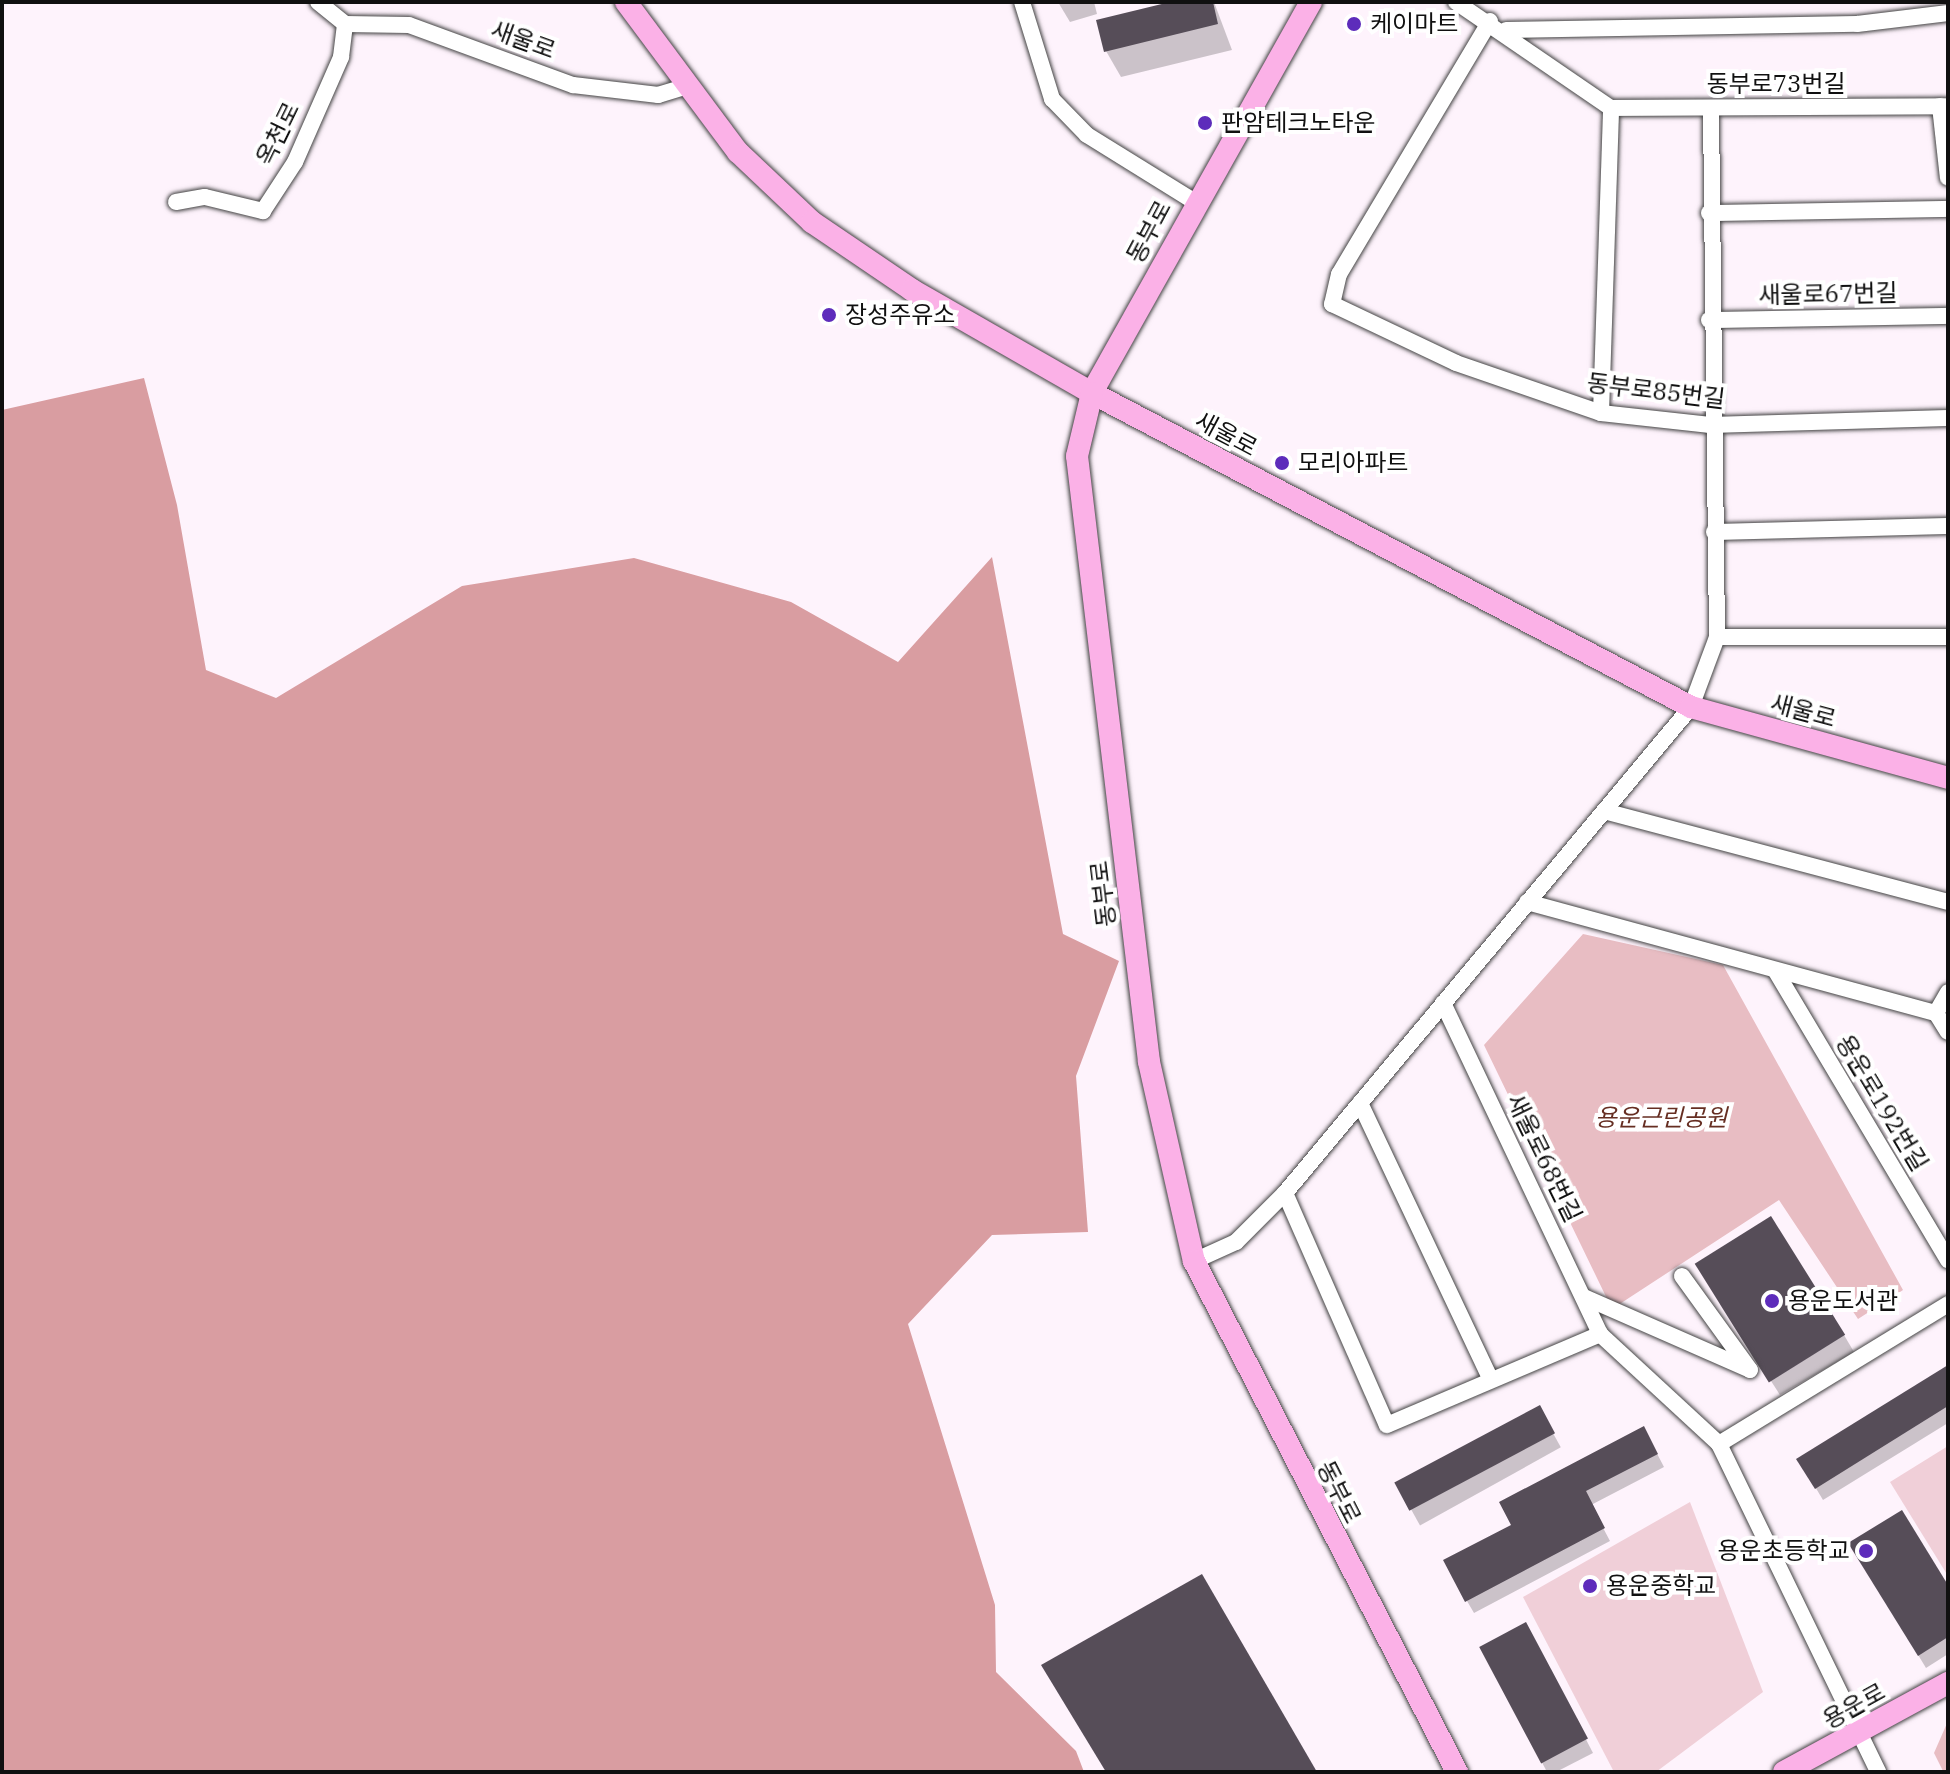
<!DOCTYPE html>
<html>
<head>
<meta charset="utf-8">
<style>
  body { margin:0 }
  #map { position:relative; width:1950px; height:1774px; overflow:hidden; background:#fef3fc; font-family:"IBM Plex Serif","Noto Sans KR",serif }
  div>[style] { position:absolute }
  .green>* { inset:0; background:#e8bdc3 }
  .forest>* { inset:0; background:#d99da1 }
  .pitch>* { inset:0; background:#f0cfd8 }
  .shadow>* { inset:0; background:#0003; transform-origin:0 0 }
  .building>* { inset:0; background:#564d58; transform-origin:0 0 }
  .roads { filter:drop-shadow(0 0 2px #434343) drop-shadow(0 0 2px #434343) }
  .street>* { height:16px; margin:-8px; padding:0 8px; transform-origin:8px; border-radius:8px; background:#fff }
  .secondary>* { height:22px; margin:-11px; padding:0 11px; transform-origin:11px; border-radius:11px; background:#fbb1e7 }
  .dots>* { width:22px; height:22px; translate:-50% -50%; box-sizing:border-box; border:4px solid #fff; border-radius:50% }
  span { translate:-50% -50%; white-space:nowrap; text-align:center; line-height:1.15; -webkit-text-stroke:8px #fff; paint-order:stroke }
  .poi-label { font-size:24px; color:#101010 }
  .left { translate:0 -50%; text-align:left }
  .right { translate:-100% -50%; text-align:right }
  .street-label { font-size:24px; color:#101010 }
  .park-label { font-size:24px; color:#662e22; font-style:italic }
  .frame { position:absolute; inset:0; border:4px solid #101010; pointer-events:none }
</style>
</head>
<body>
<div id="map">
  <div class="green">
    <i style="clip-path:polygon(1583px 934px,1723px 965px,1903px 1290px,1858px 1319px,1779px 1200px,1612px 1309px,1484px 1045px)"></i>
    <i style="clip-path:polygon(1948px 1721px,1948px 1769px,1943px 1771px,1934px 1753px)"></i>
  </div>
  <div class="forest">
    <i style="clip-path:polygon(144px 378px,177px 505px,206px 670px,276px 698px,462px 586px,634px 558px,791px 602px,898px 662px,992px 557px,1063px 934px,1119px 961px,1076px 1076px,1088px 1232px,992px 1235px,908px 1324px,995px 1605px,996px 1672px,1076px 1751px,1084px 1772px,2px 1772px,2px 410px)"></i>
  </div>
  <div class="pitch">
    <i style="clip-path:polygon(1948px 1446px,1948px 1576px,1890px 1482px)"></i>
    <i style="clip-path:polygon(1690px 1502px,1763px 1692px,1656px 1772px,1614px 1772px,1523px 1597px)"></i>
  </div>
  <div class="shadow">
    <i style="clip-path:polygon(1058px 2px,1094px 2px,1097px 14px,1070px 22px)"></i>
    <i style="clip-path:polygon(1178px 2px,1214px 2px,1232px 50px,1121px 77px,1106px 51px)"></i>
    <i style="clip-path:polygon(1710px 1286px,1844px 1335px,1854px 1352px,1780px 1395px)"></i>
    <i style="clip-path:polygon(1948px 1367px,1948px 1423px,1823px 1500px,1799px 1460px)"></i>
    <i style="left:1539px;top:1408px;width:45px;height:161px;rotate:61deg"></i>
    <i style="clip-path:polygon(1651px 1442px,1664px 1467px,1591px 1505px,1610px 1541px,1474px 1613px,1467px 1601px,1513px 1526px)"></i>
    <i style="clip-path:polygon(1851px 1544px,1948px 1589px,1948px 1654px,1926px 1668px)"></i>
    <i style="clip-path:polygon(1533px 1637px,1593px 1753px,1556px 1772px,1547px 1772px,1482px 1648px)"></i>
  </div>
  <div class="building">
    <i style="clip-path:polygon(1170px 2px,1213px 2px,1218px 24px,1104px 52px,1096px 20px)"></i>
    <i style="left:1771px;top:1216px;width:140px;height:90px;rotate:58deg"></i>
    <i style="clip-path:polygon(1948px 1365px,1948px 1406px,1815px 1489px,1796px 1459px)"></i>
    <i style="left:1540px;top:1405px;width:32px;height:165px;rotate:62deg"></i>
    <i style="clip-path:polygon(1644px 1426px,1658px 1454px,1586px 1491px,1605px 1528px,1465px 1602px,1443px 1560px,1511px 1525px,1499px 1502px)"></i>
    <i style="clip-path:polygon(1902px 1510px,1948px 1585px,1948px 1637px,1918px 1656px,1848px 1543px)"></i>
    <i style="clip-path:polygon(1202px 1574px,1317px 1772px,1106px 1772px,1041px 1665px)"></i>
    <i style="left:1526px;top:1622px;width:132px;height:53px;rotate:62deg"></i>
  </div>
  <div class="roads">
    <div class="street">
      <i style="left:318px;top:2px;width:35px;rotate:39deg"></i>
      <i style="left:1022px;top:2px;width:102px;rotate:72.8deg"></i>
      <i style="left:1052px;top:99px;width:50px;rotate:45.8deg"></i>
      <i style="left:1087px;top:135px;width:127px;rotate:31.8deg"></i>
      <i style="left:1456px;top:2px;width:188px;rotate:34.4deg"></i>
      <i style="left:1611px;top:108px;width:337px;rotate:-0.3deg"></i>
      <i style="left:1490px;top:21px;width:295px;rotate:120.8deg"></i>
      <i style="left:1339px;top:274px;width:31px;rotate:103deg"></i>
      <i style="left:1332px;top:304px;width:137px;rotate:25.4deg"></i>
      <i style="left:1456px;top:363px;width:153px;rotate:19deg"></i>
      <i style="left:1601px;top:413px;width:110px;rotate:6.3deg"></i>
      <i style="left:1710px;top:425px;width:238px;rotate:-1.7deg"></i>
      <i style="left:345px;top:24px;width:64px;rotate:0.9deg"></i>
      <i style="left:409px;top:25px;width:175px;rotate:20.1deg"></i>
      <i style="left:573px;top:85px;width:86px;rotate:6.7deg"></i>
      <i style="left:658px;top:95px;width:28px;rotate:-17deg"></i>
      <i style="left:1506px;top:30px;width:351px;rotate:-1deg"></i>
      <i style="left:1857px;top:24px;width:92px;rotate:-6.9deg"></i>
      <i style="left:1940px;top:106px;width:72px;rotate:83.7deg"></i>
      <i style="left:176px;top:202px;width:29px;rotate:-10deg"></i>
      <i style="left:205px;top:197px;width:60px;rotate:13.6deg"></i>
      <i style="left:263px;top:211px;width:59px;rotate:-56.9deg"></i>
      <i style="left:295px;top:162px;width:115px;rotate:-66.3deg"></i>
      <i style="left:341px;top:57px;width:33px;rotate:-83deg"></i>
      <i style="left:1709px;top:213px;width:239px;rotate:-1deg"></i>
      <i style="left:1709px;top:320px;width:239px;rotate:-1deg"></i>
      <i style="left:1601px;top:413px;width:305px;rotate:-88.1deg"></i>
      <i style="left:1714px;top:532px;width:234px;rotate:-1.5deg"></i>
      <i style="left:1717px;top:637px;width:231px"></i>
      <i style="left:1604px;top:811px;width:356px;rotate:14.8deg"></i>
      <i style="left:1527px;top:902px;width:424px;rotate:15.2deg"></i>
      <i style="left:1936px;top:1013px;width:22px;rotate:58deg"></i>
      <i style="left:1775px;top:970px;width:338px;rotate:59.2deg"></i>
      <i style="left:1443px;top:1003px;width:366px;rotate:64.6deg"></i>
      <i style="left:1600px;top:1334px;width:162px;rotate:42.7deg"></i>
      <i style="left:1719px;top:1444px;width:365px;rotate:64.1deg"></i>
      <i style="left:1936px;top:1013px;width:24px;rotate:-60deg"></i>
      <i style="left:1360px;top:1103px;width:306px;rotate:64.7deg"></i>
      <i style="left:1285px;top:1193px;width:253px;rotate:66.3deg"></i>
      <i style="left:1387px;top:1425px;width:232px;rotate:-23.1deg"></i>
      <i style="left:1194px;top:1261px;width:46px;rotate:-24.3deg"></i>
      <i style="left:1236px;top:1242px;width:69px;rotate:-45deg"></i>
      <i style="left:1285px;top:1193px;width:633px;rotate:-50.12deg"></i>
      <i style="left:1691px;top:707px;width:75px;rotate:-69.6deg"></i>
      <i style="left:1717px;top:637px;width:529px;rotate:-90.65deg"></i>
      <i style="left:1584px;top:1297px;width:181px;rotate:23.7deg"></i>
      <i style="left:1750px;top:1370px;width:116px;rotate:-125.9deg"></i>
      <i style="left:1719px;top:1444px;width:268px;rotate:-31.4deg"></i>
    </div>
    <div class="secondary">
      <i style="left:626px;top:2px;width:187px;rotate:53.3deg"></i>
      <i style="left:738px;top:152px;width:102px;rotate:43.4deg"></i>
      <i style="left:812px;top:222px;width:121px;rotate:34.2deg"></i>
      <i style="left:912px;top:290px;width:207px;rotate:29.8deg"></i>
      <i style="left:1092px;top:393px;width:676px;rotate:27.66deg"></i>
      <i style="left:1691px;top:707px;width:267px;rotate:15.4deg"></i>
      <i style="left:1311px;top:2px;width:448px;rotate:119.3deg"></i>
      <i style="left:1092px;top:393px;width:65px;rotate:103.4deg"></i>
      <i style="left:1077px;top:456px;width:610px;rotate:83.22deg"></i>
      <i style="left:1149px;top:1062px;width:204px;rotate:77.3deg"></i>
      <i style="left:1194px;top:1261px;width:575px;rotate:62.77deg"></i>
      <i style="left:1784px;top:1772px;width:187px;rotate:-28.5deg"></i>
    </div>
  </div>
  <div class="dots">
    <i style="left:1354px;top:24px;background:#5d2cbb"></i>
    <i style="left:1205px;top:123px;background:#5d2cbb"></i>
    <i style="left:829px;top:315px;background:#5d2cbb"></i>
    <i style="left:1282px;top:463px;background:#5d2cbb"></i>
    <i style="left:1772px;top:1301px;background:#5d2cbb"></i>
    <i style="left:1866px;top:1551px;background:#5d2cbb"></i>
    <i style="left:1590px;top:1586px;background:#5d2cbb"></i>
  </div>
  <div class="poi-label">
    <span class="left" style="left:1370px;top:24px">케이마트</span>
    <span class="left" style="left:1221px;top:123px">판암테크노타운</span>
    <span class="left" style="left:845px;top:315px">장성주유소</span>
    <span class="left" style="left:1298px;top:463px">모리아파트</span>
    <span class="left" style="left:1788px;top:1301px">용운도서관</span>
    <span class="right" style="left:1850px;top:1551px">용운초등학교</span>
    <span class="left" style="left:1606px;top:1586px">용운중학교</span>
  </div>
  <div class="street-label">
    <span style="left:523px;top:40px;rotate:20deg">새울로</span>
    <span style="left:1776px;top:84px">동부로73번길</span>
    <span style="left:278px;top:134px;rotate:-64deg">옥천로</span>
    <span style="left:1149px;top:232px;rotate:-62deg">동부로</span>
    <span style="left:1828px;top:294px;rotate:-1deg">새울로67번길</span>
    <span style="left:1656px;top:391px;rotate:7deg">동부로85번길</span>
    <span style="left:1226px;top:434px;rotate:28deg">새울로</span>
    <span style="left:1803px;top:711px;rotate:15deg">새울로</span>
    <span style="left:1103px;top:894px;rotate:-97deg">동부로</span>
    <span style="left:1882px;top:1103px;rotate:59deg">용운로192번길</span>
    <span style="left:1544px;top:1158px;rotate:64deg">새울로68번길</span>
    <span style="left:1339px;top:1492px;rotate:63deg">동부로</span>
    <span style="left:1854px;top:1706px;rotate:-29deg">용운로</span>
  </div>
  <div class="park-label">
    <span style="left:1661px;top:1118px">용운근린공원</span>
  </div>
  <div class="frame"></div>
</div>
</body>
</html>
